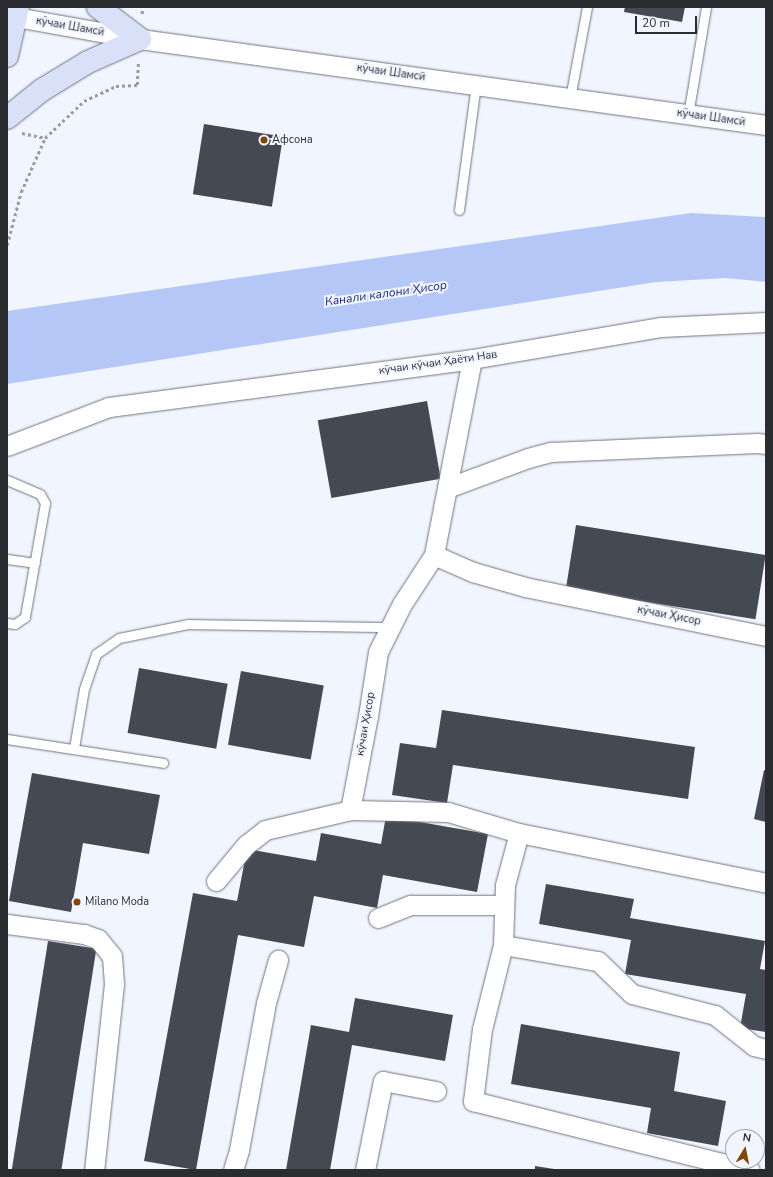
<!DOCTYPE html>
<html>
<head>
<meta charset="utf-8">
<style>
  body { margin:0 }
  #map { position:relative; width:773px; height:1177px; overflow:hidden; background:#f1f5ff; font-family:"Nunito Sans",sans-serif }
  div>[style] { position:absolute }
  .water>* { inset:0; background:#b5c7f6 }
  .building>* { inset:0; background:#454953; transform-origin:0 0 }
  .path>* { height:2.5px; margin-top:-1.25px; transform-origin:0; background:repeating-linear-gradient(90deg,#989ba3 0 3px,transparent 0 6px) }
  .roads { filter:drop-shadow(0 0 1px #70747f) drop-shadow(0 0 1px #70747f) }
  .lane>* { height:9px; margin:-4.5px; padding:0 4.5px; transform-origin:4.5px; border-radius:4.5px; background:#fff }
  .street>* { height:19px; margin:-9.5px; padding:0 9.5px; transform-origin:9.5px; border-radius:9.5px; background:#fff }
  .primary>* { height:22px; margin:-11px; padding:0 11px; transform-origin:11px; border-radius:11px; background:#d8e1f8 }
  .dots>* { width:11px; height:11px; translate:-50% -50%; box-sizing:border-box; border:2px solid #f1f5ff; border-radius:50% }
  span { translate:-50% -50%; white-space:nowrap; text-align:center; line-height:1.15; -webkit-text-stroke:4px #f1f5ff; paint-order:stroke }
  .street-label { font-size:11px; color:#2a2c30 }
  .poi-label { font-size:11px; color:#2a2c30 }
  .left { translate:0 -50%; text-align:left }
  .water-label { font-size:12px; color:#1d2e84; font-style:italic }
  .frame { position:absolute; inset:0; border:8px solid #2a2c30; pointer-events:none }
  .north { position:absolute; left:725px; top:1129px; width:40px; height:40px; box-sizing:border-box; background:#f1f5ff; border:1px solid #a1a5ac; border-radius:50%; rotate:10deg; font-size:11px; font-weight:700; line-height:16px; text-align:center; color:#2a2c30 }
  .north::after { content:''; display:block; margin:auto; width:14px; height:18px; background:#834603; clip-path:polygon(50% 0,100% 100%,50% 72%,0 100%) }
  .scale { position:absolute; left:635px; top:16px; width:62px; height:18px; box-sizing:border-box; border:2px solid #2a2c30; border-top:0; padding-left:5px; font-size:12px; line-height:14px; white-space:nowrap; color:#2a2c30; -webkit-text-stroke:3px #f1f5ff; paint-order:stroke }
</style>
</head>
<body>
<div id="map">
  <div class="water">
    <i style="clip-path:polygon(691px 213px,766px 217px,766px 282px,726px 278px,656px 282px,7px 384px,7px 311px)"></i>
  </div>
  <div class="building">
    <i style="clip-path:polygon(625px 7px,685px 7px,682px 22px,624px 12px)"></i>
    <i style="left:204px;top:124px;width:80px;height:71px;rotate:9deg"></i>
    <i style="left:427px;top:401px;width:79px;height:111px;rotate:80deg"></i>
    <i style="left:576px;top:525px;width:192px;height:65px;rotate:9deg"></i>
    <i style="left:139px;top:668px;width:90px;height:66px;rotate:10deg"></i>
    <i style="left:241px;top:671px;width:84px;height:75px;rotate:10deg"></i>
    <i style="clip-path:polygon(442px 710px,695px 747px,688px 799px,453px 765px,447px 803px,392px 795px,400px 743px,436px 748px)"></i>
    <i style="clip-path:polygon(764px 770px,766px 771px,766px 822px,754px 819px)"></i>
    <i style="clip-path:polygon(32px 773px,160px 795px,149px 854px,83px 843px,71px 912px,9px 901px)"></i>
    <i style="clip-path:polygon(386px 816px,488px 834px,477px 892px,383px 875px,377px 908px,314px 896px,304px 947px,238px 935px,196px 1170px,144px 1161px,193px 893px,237px 901px,247px 849px,316px 861px,321px 833px,381px 844px)"></i>
    <i style="clip-path:polygon(546px 884px,634px 899px,630px 918px,765px 941px,760px 969px,766px 970px,766px 1032px,740px 1028px,746px 994px,625px 974px,631px 940px,539px 924px)"></i>
    <i style="left:48px;top:941px;width:49px;height:233px;rotate:9deg"></i>
    <i style="clip-path:polygon(355px 998px,453px 1015px,445px 1061px,352px 1045px,330px 1170px,286px 1170px,311px 1025px,349px 1032px)"></i>
    <i style="clip-path:polygon(521px 1024px,680px 1052px,674px 1091px,726px 1101px,718px 1146px,647px 1133px,651px 1108px,511px 1084px)"></i>
    <i style="clip-path:polygon(535px 1166px,554px 1169px,554px 1170px,535px 1170px)"></i>
  </div>
  <div class="path">
    <i style="left:142px;top:14px;width:7px;rotate:-90deg"></i>
    <i style="left:22px;top:133px;width:24px;rotate:12deg"></i>
    <i style="left:7px;top:245px;width:55px;rotate:-75.2deg"></i>
    <i style="left:21px;top:192px;width:59px;rotate:-66deg"></i>
    <i style="left:45px;top:138px;width:54px;rotate:-43.5deg"></i>
    <i style="left:84px;top:101px;width:35px;rotate:-25deg"></i>
    <i style="left:116px;top:86px;width:21px;rotate:-3deg"></i>
    <i style="left:137px;top:85px;width:22px;rotate:-87deg"></i>
  </div>
  <div class="roads">
    <div class="lane">
      <i style="left:570px;top:98px;width:93px;rotate:-79.4deg"></i>
      <i style="left:688px;top:115px;width:109px;rotate:-80.5deg"></i>
      <i style="left:459px;top:210px;width:126px;rotate:-82.3deg"></i>
      <i style="left:7px;top:480px;width:36px;rotate:23deg"></i>
      <i style="left:40px;top:494px;width:10px;rotate:61deg"></i>
      <i style="left:45px;top:503px;width:116px;rotate:100deg"></i>
      <i style="left:25px;top:617px;width:12px;rotate:145deg"></i>
      <i style="left:15px;top:624px;width:8px;rotate:-173deg"></i>
      <i style="left:7px;top:559px;width:28px;rotate:8deg"></i>
      <i style="left:7px;top:739px;width:158px;rotate:8.7deg"></i>
      <i style="left:74px;top:748px;width:60px;rotate:-80.4deg"></i>
      <i style="left:84px;top:689px;width:37px;rotate:-71deg"></i>
      <i style="left:96px;top:654px;width:28px;rotate:-35deg"></i>
      <i style="left:119px;top:638px;width:70px;rotate:-11.5deg"></i>
      <i style="left:188px;top:624px;width:202px;rotate:0.9deg"></i>
    </div>
    <div class="street">
      <i style="left:16px;top:17px;width:126px;rotate:10.1deg"></i>
      <i style="left:140px;top:39px;width:632px;rotate:7.82deg"></i>
      <i style="left:472px;top:359px;width:200px;rotate:101deg"></i>
      <i style="left:434px;top:555px;width:43px;rotate:23.6deg"></i>
      <i style="left:473px;top:572px;width:54px;rotate:16.1deg"></i>
      <i style="left:525px;top:587px;width:246px;rotate:11.5deg"></i>
      <i style="left:7px;top:446px;width:109px;rotate:-20.9deg"></i>
      <i style="left:109px;top:407px;width:366px;rotate:-7.5deg"></i>
      <i style="left:472px;top:359px;width:192px;rotate:-9.6deg"></i>
      <i style="left:661px;top:327px;width:105px;rotate:-2.7deg"></i>
      <i style="left:447px;top:488px;width:86px;rotate:-20.3deg"></i>
      <i style="left:528px;top:458px;width:24px;rotate:-15deg"></i>
      <i style="left:551px;top:452px;width:206px;rotate:-2.5deg"></i>
      <i style="left:757px;top:443px;width:9px;rotate:6deg"></i>
      <i style="left:434px;top:555px;width:59px;rotate:123.1deg"></i>
      <i style="left:402px;top:604px;width:54px;rotate:116.6deg"></i>
      <i style="left:378px;top:652px;width:65px;rotate:98.9deg"></i>
      <i style="left:368px;top:716px;width:96px;rotate:100.8deg"></i>
      <i style="left:350px;top:810px;width:98px;rotate:1.2deg"></i>
      <i style="left:448px;top:812px;width:74px;rotate:16.5deg"></i>
      <i style="left:519px;top:833px;width:252px;rotate:11.4deg"></i>
      <i style="left:519px;top:833px;width:54px;rotate:105.1deg"></i>
      <i style="left:505px;top:885px;width:60px;rotate:91.9deg"></i>
      <i style="left:503px;top:945px;width:87px;rotate:104deg"></i>
      <i style="left:482px;top:1029px;width:73px;rotate:97.1deg"></i>
      <i style="left:473px;top:1101px;width:285px;rotate:14deg"></i>
      <i style="left:216px;top:881px;width:47px;rotate:-50.2deg"></i>
      <i style="left:246px;top:845px;width:24px;rotate:-38deg"></i>
      <i style="left:265px;top:830px;width:87px;rotate:-13.2deg"></i>
      <i style="left:378px;top:918px;width:35px;rotate:-22deg"></i>
      <i style="left:411px;top:905px;width:93px"></i>
      <i style="left:7px;top:924px;width:78px;rotate:7.4deg"></i>
      <i style="left:84px;top:934px;width:15px;rotate:20deg"></i>
      <i style="left:98px;top:939px;width:22px;rotate:51deg"></i>
      <i style="left:112px;top:956px;width:28px;rotate:86deg"></i>
      <i style="left:114px;top:984px;width:187px;rotate:96.1deg"></i>
      <i style="left:503px;top:945px;width:96px;rotate:9.6deg"></i>
      <i style="left:598px;top:961px;width:47px;rotate:44.1deg"></i>
      <i style="left:632px;top:994px;width:86px;rotate:14.2deg"></i>
      <i style="left:715px;top:1015px;width:50px;rotate:38.5deg"></i>
      <i style="left:754px;top:1046px;width:12px;rotate:14deg"></i>
      <i style="left:233px;top:1170px;width:21px;rotate:-73deg"></i>
      <i style="left:239px;top:1150px;width:149px;rotate:-79.6deg"></i>
      <i style="left:266px;top:1003px;width:45px;rotate:-74.4deg"></i>
      <i style="left:365px;top:1170px;width:91px;rotate:-78.6deg"></i>
      <i style="left:383px;top:1081px;width:54px;rotate:10.7deg"></i>
    </div>
    <div class="primary">
      <i style="left:7px;top:56px;width:50px;rotate:-77.3deg"></i>
      <i style="left:7px;top:118px;width:45px;rotate:-38.7deg"></i>
      <i style="left:42px;top:90px;width:54px;rotate:-31.3deg"></i>
      <i style="left:88px;top:62px;width:57px;rotate:-23.9deg"></i>
      <i style="left:140px;top:39px;width:53px;rotate:-142.7deg"></i>
    </div>
  </div>
  <div class="dots">
    <i style="left:264px;top:140px;background:#834603"></i>
    <i style="left:77px;top:902px;background:#834603"></i>
  </div>
  <div class="street-label">
    <span style="left:70px;top:27px;rotate:10deg">кӯчаи Шамсӣ</span>
    <span style="left:391px;top:73px;rotate:8deg">кӯчаи Шамсӣ</span>
    <span style="left:711px;top:118px;rotate:8deg">кӯчаи Шамсӣ</span>
    <span style="left:438px;top:363px;rotate:-8deg">кӯчаи кӯчаи Ҳаёти Нав</span>
    <span style="left:669px;top:616px;rotate:11deg">кӯчаи Ҳисор</span>
    <span style="left:366px;top:724px;rotate:-80deg">кӯчаи Ҳисор</span>
  </div>
  <div class="poi-label">
    <span class="left" style="left:272px;top:140px">Афсона</span>
    <span class="left" style="left:85px;top:902px">Milano Moda</span>
  </div>
  <div class="water-label">
    <span style="left:386px;top:294px;rotate:-8deg">Канали калони Ҳисор</span>
  </div>
  <div class="frame"></div>
  <div class="north">N</div>
  <div class="scale">20 m</div>
</div>
</body>
</html>
